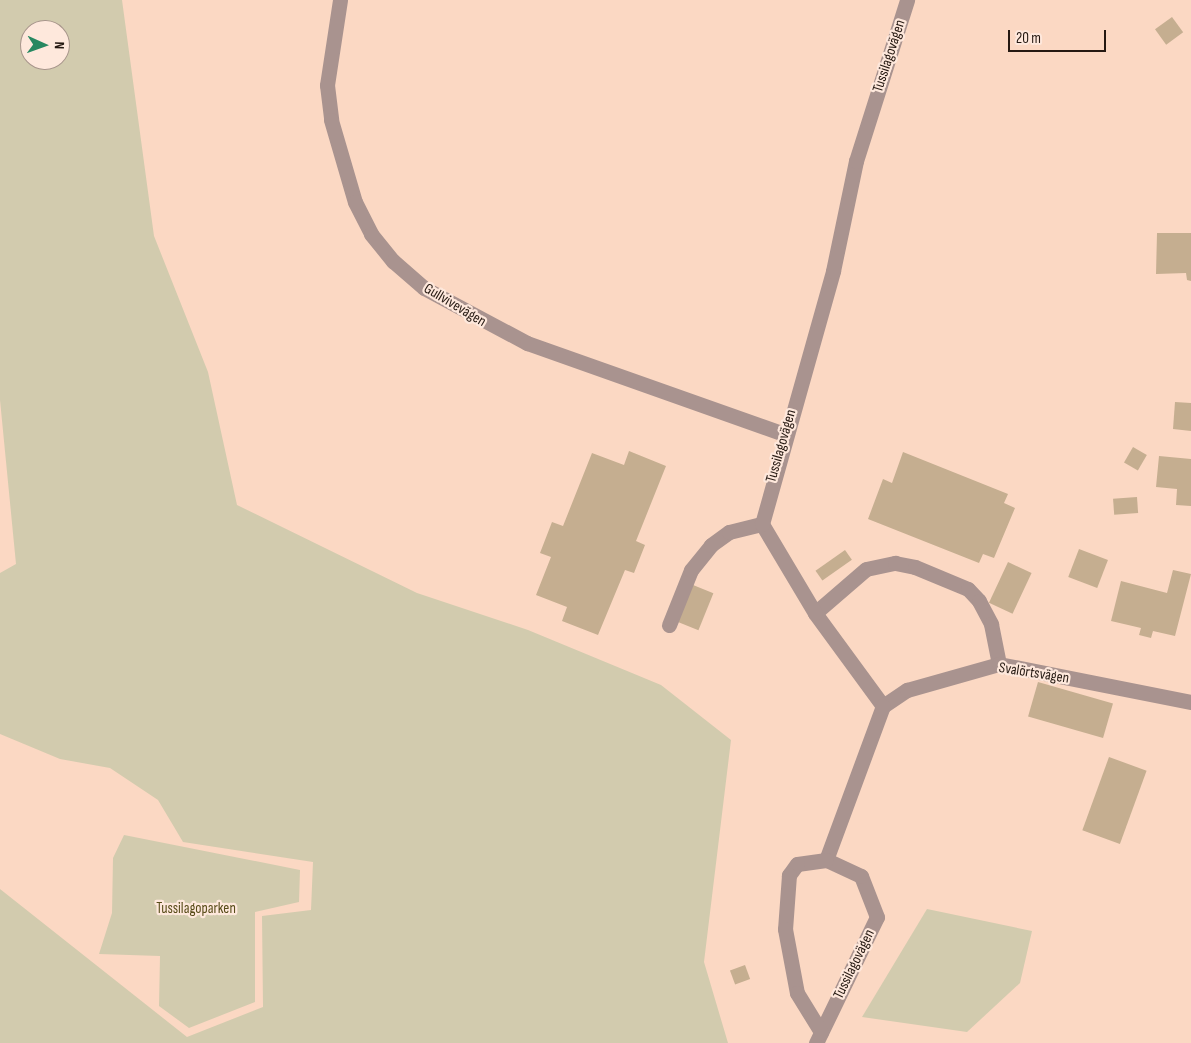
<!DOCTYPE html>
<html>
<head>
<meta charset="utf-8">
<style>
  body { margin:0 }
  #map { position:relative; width:1191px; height:1043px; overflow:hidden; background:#fbd8c3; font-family:"Sofia Sans Condensed",sans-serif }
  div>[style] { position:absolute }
  .green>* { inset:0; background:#d2cbae }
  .building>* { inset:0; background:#c5ae90; transform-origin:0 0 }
  .lane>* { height:15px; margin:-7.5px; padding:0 7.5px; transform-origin:7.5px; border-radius:7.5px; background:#a9938f }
  .street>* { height:15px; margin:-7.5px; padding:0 7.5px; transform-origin:7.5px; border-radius:7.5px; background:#a9938f }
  span { translate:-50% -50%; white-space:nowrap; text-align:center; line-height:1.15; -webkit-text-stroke:4.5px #fee8dc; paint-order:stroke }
  .street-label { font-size:15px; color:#251912 }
  .park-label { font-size:15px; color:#584c19 }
  .north { position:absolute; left:20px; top:20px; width:50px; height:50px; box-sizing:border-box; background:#fee8dc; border:1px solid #a7958b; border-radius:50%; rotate:92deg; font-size:14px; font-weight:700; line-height:20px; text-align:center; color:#251912 }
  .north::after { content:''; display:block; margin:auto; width:18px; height:22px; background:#278861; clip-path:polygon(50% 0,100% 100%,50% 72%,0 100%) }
  .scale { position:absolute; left:1008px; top:30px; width:98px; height:22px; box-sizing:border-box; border:2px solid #251912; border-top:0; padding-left:6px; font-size:15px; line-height:18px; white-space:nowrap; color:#251912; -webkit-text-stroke:4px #fee8dc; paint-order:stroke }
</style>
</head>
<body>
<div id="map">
  <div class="green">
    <i style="clip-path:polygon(evenodd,0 0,122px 0,154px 236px,208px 372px,237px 505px,417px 593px,528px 630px,661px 685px,731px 740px,704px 962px,728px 1043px,0 1043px,0 889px,187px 1037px,263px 1007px,262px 916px,311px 910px,313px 862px,183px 842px,158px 800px,110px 768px,60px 759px,0 734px,0 573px,16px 564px,0 400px,0 0,30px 30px,60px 30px,60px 60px,30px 60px,30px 30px)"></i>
    <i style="clip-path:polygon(124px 835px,300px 870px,299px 902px,255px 912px,255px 1002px,189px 1028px,159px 1006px,160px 956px,99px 954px,112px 913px,113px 858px)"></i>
    <i style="clip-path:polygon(927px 909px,1032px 931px,1020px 983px,967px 1032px,862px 1017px)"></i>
  </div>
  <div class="building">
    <i style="left:1172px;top:17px;width:19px;height:21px;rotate:54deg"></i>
    <i style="clip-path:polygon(1157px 233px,1191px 233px,1191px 281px,1187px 280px,1186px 273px,1156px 274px)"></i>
    <i style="clip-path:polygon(1175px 402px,1191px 403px,1191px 431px,1173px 429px)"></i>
    <i style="left:1133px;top:447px;width:16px;height:18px;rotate:30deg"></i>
    <i style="clip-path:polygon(629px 451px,666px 466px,636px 541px,645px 545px,634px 573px,625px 570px,598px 635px,562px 621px,567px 607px,536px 595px,551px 557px,540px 553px,552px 522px,563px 526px,592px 453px,624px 465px)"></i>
    <i style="clip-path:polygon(903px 452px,1008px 494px,1004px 503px,1015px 508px,994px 558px,983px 554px,979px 563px,868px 519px,883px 479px,892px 483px)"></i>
    <i style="clip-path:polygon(1159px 456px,1191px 459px,1191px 506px,1176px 505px,1177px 489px,1156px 487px)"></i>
    <i style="left:1137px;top:497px;width:16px;height:24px;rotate:86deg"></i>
    <i style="left:1079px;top:549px;width:31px;height:30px;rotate:21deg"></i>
    <i style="left:845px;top:550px;width:12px;height:36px;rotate:55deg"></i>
    <i style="left:1008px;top:562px;width:26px;height:45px;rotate:25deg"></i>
    <i style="clip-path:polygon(1173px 570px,1191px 574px,1175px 636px,1153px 631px,1151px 638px,1139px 635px,1141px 628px,1111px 621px,1121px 581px,1167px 593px)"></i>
    <i style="left:693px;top:585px;width:22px;height:40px;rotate:22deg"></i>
    <i style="left:1038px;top:682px;width:78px;height:36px;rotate:16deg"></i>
    <i style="left:1109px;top:757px;width:40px;height:78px;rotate:20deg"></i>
    <i style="left:745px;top:965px;width:15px;height:16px;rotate:70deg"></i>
  </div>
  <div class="lane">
    <i style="left:815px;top:613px;width:67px;rotate:-40.8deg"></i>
    <i style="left:866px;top:569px;width:30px;rotate:-12deg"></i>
    <i style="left:895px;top:563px;width:20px;rotate:11deg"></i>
    <i style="left:915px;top:567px;width:57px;rotate:22.5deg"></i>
    <i style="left:968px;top:589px;width:16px;rotate:47deg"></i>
    <i style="left:979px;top:601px;width:26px;rotate:62deg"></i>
    <i style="left:991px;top:624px;width:41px;rotate:78.7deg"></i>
    <i style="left:669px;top:625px;width:59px;rotate:-68.2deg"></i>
    <i style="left:691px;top:570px;width:32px;rotate:-51deg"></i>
    <i style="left:711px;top:545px;width:22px;rotate:-36deg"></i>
    <i style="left:729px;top:532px;width:34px;rotate:-14deg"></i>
  </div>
  <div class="street">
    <i style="left:340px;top:0;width:86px;rotate:98.7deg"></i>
    <i style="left:327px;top:85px;width:35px;rotate:83deg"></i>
    <i style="left:331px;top:120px;width:85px;rotate:73.7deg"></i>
    <i style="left:355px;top:202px;width:36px;rotate:63deg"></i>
    <i style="left:371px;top:234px;width:35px;rotate:51deg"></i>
    <i style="left:393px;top:261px;width:41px;rotate:41.1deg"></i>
    <i style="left:424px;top:288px;width:117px;rotate:28.1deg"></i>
    <i style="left:527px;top:343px;width:273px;rotate:19.5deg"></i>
    <i style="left:883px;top:706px;width:115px;rotate:-126.2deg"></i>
    <i style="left:815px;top:613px;width:104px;rotate:-120.8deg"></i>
    <i style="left:762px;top:524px;width:263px;rotate:-74.3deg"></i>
    <i style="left:833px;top:271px;width:112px;rotate:-78.2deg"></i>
    <i style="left:856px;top:161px;width:169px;rotate:-72.4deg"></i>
    <i style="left:883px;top:706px;width:29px;rotate:-34deg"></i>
    <i style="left:907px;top:690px;width:96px;rotate:-15.8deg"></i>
    <i style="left:999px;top:664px;width:196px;rotate:11.2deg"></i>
    <i style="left:826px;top:860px;width:164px;rotate:-69.7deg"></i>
    <i style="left:816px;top:1043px;width:140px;rotate:-64.2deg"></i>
    <i style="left:877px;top:917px;width:44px;rotate:-111.3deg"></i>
    <i style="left:861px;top:876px;width:38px;rotate:-155deg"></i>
    <i style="left:826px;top:860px;width:29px;rotate:172deg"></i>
    <i style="left:797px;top:864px;width:14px;rotate:126deg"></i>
    <i style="left:789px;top:875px;width:54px;rotate:94.2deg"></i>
    <i style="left:785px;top:929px;width:65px;rotate:79.4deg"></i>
    <i style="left:797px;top:993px;width:46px;rotate:58.4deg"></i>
  </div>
  <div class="street-label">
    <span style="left:889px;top:56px;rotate:-72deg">Tussilagovägen</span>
    <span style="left:455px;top:305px;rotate:31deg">Gullvivevägen</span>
    <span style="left:781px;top:446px;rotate:-74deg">Tussilagovägen</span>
    <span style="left:1034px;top:673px;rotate:9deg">Svalörtsvägen</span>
    <span style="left:854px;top:964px;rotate:-64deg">Tussilagovägen</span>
  </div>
  <div class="park-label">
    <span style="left:196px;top:909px">Tussilagoparken</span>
  </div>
  <div class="north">N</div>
  <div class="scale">20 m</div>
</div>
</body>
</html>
